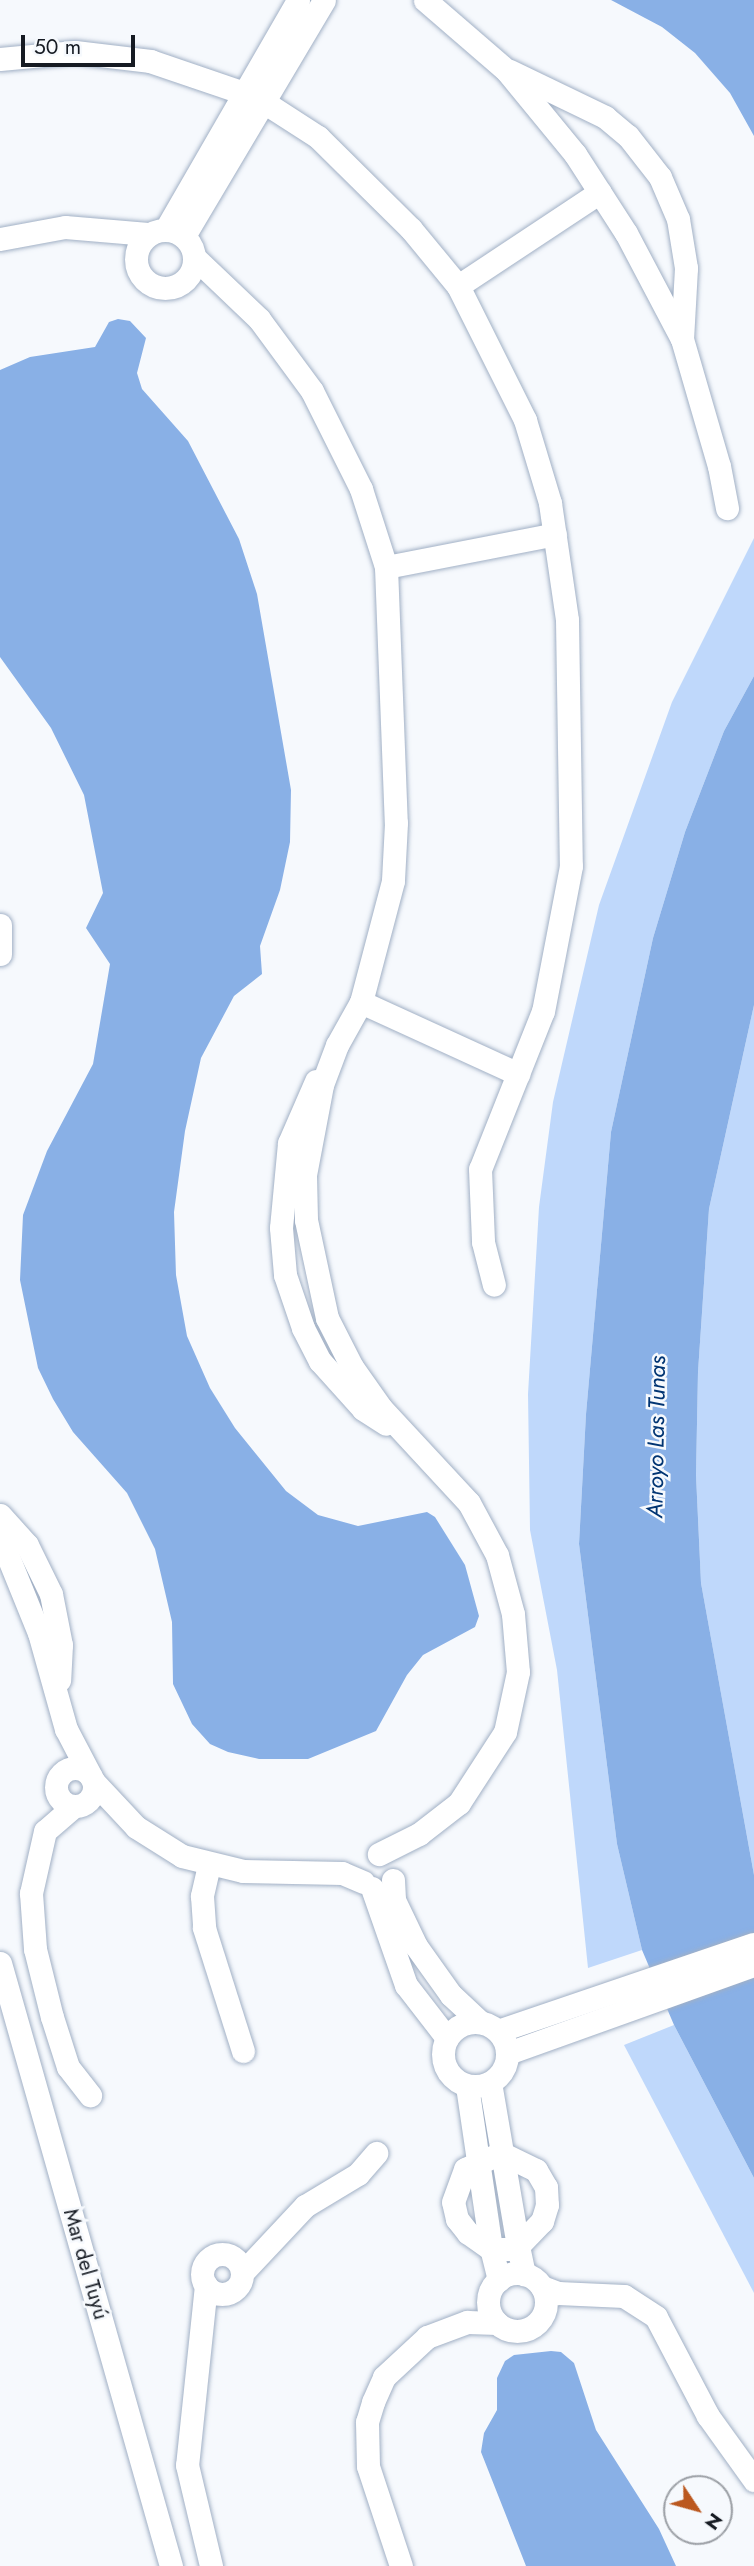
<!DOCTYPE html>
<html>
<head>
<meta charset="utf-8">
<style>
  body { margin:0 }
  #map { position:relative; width:754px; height:2566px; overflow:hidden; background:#f6f9fd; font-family:Jost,sans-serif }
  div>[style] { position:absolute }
  .green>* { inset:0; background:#bfd8fb }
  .water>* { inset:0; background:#89b0e6 }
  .roads { filter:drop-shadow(0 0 2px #a1b0c5) drop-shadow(0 0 2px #a1b0c5) }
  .minor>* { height:23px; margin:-11.5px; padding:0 11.5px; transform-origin:11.5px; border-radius:11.5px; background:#fff }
  .minor>.ring { margin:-11.5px; padding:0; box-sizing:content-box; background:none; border:23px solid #fff; border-radius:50% }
  span { translate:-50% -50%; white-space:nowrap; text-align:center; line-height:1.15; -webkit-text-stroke:5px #f6f9fd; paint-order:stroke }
  .street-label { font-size:21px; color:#161b23 }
  .water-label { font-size:23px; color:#003472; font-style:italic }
  .north { position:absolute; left:663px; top:2475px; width:70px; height:70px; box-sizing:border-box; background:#f6f9fd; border:2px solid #9ca0a6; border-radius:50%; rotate:126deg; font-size:19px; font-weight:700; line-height:28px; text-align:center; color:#161b23 }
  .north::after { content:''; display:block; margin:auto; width:24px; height:32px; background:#bb581f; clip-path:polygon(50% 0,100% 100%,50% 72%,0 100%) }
  .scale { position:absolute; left:21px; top:35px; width:114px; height:32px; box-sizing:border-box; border:4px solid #161b23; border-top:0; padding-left:9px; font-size:21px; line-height:24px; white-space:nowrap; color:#161b23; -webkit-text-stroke:5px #f6f9fd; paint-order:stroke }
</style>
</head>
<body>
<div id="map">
  <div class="green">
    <i style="clip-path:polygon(754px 538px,754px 676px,724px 731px,685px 832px,653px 938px,611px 1132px,586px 1414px,579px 1544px,617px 1844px,642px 1950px,588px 1968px,557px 1670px,530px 1530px,528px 1394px,539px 1207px,553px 1102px,599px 905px,672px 702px)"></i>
    <i style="clip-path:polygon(754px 1005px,754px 1875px,701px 1583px,696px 1475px,698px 1372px,709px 1209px)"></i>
    <i style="clip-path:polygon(674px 2025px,754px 2178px,754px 2293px,624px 2045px)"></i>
  </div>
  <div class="water">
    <i style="clip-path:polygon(611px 0,754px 0,754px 136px,730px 93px,695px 53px,662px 27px)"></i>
    <i style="clip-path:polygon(118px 319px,130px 321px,146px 338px,137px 373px,142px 389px,188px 441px,239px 539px,257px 594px,291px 790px,290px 842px,280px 890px,260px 946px,262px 974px,234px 996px,201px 1058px,185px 1131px,174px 1212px,176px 1275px,187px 1336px,210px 1388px,235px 1428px,286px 1491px,318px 1515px,358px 1526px,427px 1512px,435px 1517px,465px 1565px,479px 1616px,475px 1627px,423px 1655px,407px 1675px,376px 1731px,308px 1759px,259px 1759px,228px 1752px,210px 1744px,192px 1724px,173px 1684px,172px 1622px,155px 1549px,127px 1493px,73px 1432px,53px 1399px,38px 1368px,20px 1280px,23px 1215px,47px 1151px,93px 1064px,110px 964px,86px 928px,103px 893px,84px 795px,51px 728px,0 657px,0 370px,30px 357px,95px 347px,109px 322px)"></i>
    <i style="clip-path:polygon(754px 676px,754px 1005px,709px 1209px,698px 1372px,696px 1475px,701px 1583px,754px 1875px,754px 2178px,674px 2025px,642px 1950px,617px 1844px,579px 1544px,586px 1414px,611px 1132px,653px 938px,685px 832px,724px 731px)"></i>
    <i style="clip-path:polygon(551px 2351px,561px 2352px,574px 2363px,596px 2430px,659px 2529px,676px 2566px,526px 2566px,481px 2452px,484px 2433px,497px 2410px,497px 2378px,505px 2361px,514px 2355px)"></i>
  </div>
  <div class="roads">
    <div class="minor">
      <i style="left:425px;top:0;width:107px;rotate:40.8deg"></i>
      <i style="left:506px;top:70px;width:109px;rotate:50.6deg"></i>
      <i style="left:575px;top:154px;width:94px;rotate:57.2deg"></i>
      <i style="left:626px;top:233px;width:120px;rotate:62.2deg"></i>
      <i style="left:682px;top:339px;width:132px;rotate:73.8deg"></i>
      <i style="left:719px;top:466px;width:43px;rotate:79.2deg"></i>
      <i style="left:0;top:59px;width:75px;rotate:-5.3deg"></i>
      <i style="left:75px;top:52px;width:76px;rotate:6.8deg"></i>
      <i style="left:150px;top:61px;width:112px;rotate:18.8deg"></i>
      <i style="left:256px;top:97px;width:74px;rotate:32.8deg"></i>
      <i style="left:318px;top:137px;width:131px;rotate:44.7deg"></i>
      <i style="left:411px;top:229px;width:74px;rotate:50.5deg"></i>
      <i style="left:458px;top:286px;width:150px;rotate:63.4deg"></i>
      <i style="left:525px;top:420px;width:87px;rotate:73.2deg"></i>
      <i style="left:550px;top:503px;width:118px;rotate:81.7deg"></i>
      <i style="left:567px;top:620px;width:246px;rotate:89.1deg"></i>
      <i style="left:571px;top:866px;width:148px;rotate:100.9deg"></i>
      <i style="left:543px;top:1011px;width:170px;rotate:111.7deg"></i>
      <i style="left:480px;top:1169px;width:73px;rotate:87.6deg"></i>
      <i style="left:483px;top:1242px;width:44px;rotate:75.7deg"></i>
      <i style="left:510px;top:71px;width:106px;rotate:25.8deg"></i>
      <i style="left:605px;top:117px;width:30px;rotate:40deg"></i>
      <i style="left:628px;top:136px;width:52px;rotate:52deg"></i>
      <i style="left:660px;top:177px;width:46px;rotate:66.8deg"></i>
      <i style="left:678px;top:219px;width:50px;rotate:80.7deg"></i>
      <i style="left:686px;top:268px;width:71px;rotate:93.2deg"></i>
      <i style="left:166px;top:229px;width:264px;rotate:-60deg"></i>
      <i class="ring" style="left:136px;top:230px;width:35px;height:35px"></i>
      <i style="left:184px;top:236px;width:274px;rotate:-59.3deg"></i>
      <i style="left:0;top:239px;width:66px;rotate:-10.5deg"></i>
      <i style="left:65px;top:227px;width:83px;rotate:4.8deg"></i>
      <i style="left:194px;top:257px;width:90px;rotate:43.6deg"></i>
      <i style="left:259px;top:319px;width:89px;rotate:53.6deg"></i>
      <i style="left:312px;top:391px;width:110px;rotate:63.4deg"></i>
      <i style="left:361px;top:489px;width:82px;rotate:72.2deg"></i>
      <i style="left:386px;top:567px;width:256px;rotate:87.8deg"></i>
      <i style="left:396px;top:823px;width:58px;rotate:93deg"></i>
      <i style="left:393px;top:881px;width:125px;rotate:104.8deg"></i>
      <i style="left:361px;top:1002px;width:49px;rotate:119.2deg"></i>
      <i style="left:337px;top:1045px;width:43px;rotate:110.6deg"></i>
      <i style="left:322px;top:1085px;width:92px;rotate:100.7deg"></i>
      <i style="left:305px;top:1175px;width:45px;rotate:88.7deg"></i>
      <i style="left:306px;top:1220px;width:100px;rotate:77.9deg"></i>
      <i style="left:327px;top:1318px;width:55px;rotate:63deg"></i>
      <i style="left:352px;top:1367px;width:50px;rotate:54.7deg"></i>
      <i style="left:381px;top:1408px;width:129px;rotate:47.2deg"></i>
      <i style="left:469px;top:1503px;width:59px;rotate:61.7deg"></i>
      <i style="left:497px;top:1555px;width:61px;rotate:74.8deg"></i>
      <i style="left:513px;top:1614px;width:58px;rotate:85.1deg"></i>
      <i style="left:518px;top:1672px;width:61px;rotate:102.2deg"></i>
      <i style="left:505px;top:1732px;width:85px;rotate:122.9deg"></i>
      <i style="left:459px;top:1803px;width:51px;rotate:142.2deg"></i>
      <i style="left:419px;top:1834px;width:45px;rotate:153.4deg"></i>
      <i style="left:458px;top:286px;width:170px;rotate:-33.5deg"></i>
      <i style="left:386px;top:567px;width:172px;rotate:-11deg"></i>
      <i style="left:0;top:925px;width:29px;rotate:90deg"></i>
      <i style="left:361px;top:1002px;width:173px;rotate:24.6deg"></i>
      <i style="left:316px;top:1081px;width:68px;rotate:113.5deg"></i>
      <i style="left:289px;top:1143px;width:85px;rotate:95.4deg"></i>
      <i style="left:281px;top:1228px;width:47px;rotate:85.1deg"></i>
      <i style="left:285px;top:1275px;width:56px;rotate:71.2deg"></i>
      <i style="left:303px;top:1328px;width:37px;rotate:63deg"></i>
      <i style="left:320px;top:1361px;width:64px;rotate:48.1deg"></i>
      <i style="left:363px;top:1409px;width:27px;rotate:33deg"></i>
      <i style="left:0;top:1515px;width:40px;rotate:48deg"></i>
      <i style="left:27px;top:1545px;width:55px;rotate:63.9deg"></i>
      <i style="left:51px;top:1594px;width:52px;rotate:78.9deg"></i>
      <i style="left:61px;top:1645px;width:35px;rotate:93deg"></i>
      <i style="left:0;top:1537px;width:104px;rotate:67.9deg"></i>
      <i style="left:39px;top:1633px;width:100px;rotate:74.3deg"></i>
      <i style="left:66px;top:1729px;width:52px;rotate:62.4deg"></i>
      <i class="ring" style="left:56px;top:1768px;width:15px;height:15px"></i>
      <i style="left:93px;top:1781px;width:63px;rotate:46.9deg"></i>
      <i style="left:136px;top:1827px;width:54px;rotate:32.2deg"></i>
      <i style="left:182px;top:1856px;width:63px;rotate:13.8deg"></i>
      <i style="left:243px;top:1871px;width:99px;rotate:1.2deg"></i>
      <i style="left:342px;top:1873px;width:23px;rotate:23deg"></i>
      <i style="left:74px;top:1806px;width:38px;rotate:139deg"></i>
      <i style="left:45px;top:1831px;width:64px;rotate:102.7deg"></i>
      <i style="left:31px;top:1893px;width:56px;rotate:85.9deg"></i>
      <i style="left:35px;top:1949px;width:70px;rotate:76deg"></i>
      <i style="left:52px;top:2017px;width:52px;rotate:72.3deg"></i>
      <i style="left:68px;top:2067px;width:36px;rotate:52deg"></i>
      <i style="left:209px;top:1865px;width:32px;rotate:103deg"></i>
      <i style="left:202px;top:1896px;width:32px;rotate:86deg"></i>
      <i style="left:204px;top:1928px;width:129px;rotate:72.4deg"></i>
      <i style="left:393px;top:1880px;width:20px;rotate:87deg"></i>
      <i style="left:394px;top:1900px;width:51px;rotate:64.4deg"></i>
      <i style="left:416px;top:1946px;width:60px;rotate:54.5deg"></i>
      <i style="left:451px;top:1995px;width:38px;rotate:43deg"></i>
      <i style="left:372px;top:1888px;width:103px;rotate:70.7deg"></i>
      <i style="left:406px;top:1985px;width:67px;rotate:52.3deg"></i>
      <i style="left:0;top:1963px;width:627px;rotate:74.17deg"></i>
      <i class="ring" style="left:443px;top:2022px;width:41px;height:41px"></i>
      <i style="left:498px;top:2031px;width:270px;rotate:-18.8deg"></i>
      <i style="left:508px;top:2053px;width:261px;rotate:-19.7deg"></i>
      <i style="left:467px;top:2086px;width:165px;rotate:81.6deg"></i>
      <i style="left:491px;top:2249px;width:19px"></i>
      <i style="left:510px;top:2249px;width:9px;rotate:-21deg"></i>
      <i style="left:518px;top:2246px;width:165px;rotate:-99.7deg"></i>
      <i class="ring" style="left:202px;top:2254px;width:17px;height:17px"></i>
      <i style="left:243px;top:2272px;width:91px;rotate:-46.8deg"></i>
      <i style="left:305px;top:2206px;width:62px;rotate:-31.1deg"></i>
      <i style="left:358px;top:2174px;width:28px;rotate:-49deg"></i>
      <i class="ring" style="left:488px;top:2273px;width:35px;height:35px"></i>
      <i style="left:499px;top:2280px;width:32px;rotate:-104deg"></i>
      <i style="left:491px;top:2249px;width:28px;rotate:-145deg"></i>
      <i style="left:468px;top:2233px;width:18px;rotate:-128deg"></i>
      <i style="left:457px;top:2219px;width:17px;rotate:-103deg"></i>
      <i style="left:453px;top:2202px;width:35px;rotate:-70deg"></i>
      <i style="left:465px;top:2169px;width:39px;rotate:-24deg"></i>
      <i style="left:501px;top:2153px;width:39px;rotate:26deg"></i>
      <i style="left:536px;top:2170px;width:20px;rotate:60deg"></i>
      <i style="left:546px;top:2187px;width:18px;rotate:87deg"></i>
      <i style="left:547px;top:2205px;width:17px;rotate:107deg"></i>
      <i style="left:542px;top:2221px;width:35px;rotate:134deg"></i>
      <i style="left:518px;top:2246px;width:29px;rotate:78deg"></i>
      <i style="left:206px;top:2285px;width:181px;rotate:96deg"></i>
      <i style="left:187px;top:2465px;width:104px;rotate:76.6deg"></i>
      <i style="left:542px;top:2287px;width:17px;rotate:21deg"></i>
      <i style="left:558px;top:2293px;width:66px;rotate:2.6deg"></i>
      <i style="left:624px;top:2296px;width:38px;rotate:33deg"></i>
      <i style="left:656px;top:2317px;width:112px;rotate:62.3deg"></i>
      <i style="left:708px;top:2416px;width:79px;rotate:54.3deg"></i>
      <i style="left:401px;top:2566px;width:105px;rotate:-108.3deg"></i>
      <i style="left:368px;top:2466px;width:44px;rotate:-91.3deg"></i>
      <i style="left:367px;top:2422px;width:21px;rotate:-73deg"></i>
      <i style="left:373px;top:2402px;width:27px;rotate:-66deg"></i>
      <i style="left:384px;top:2377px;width:59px;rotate:-42.9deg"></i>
      <i style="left:427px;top:2337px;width:43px;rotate:-20.6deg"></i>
      <i style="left:467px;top:2322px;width:30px;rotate:2deg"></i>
    </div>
  </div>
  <div class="street-label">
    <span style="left:86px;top:2264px;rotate:74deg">Mar del Tuyú</span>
  </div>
  <div class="water-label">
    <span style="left:656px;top:1437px;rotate:-89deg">Arroyo Las Tunas</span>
  </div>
  <div class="north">N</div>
  <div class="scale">50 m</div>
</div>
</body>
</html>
